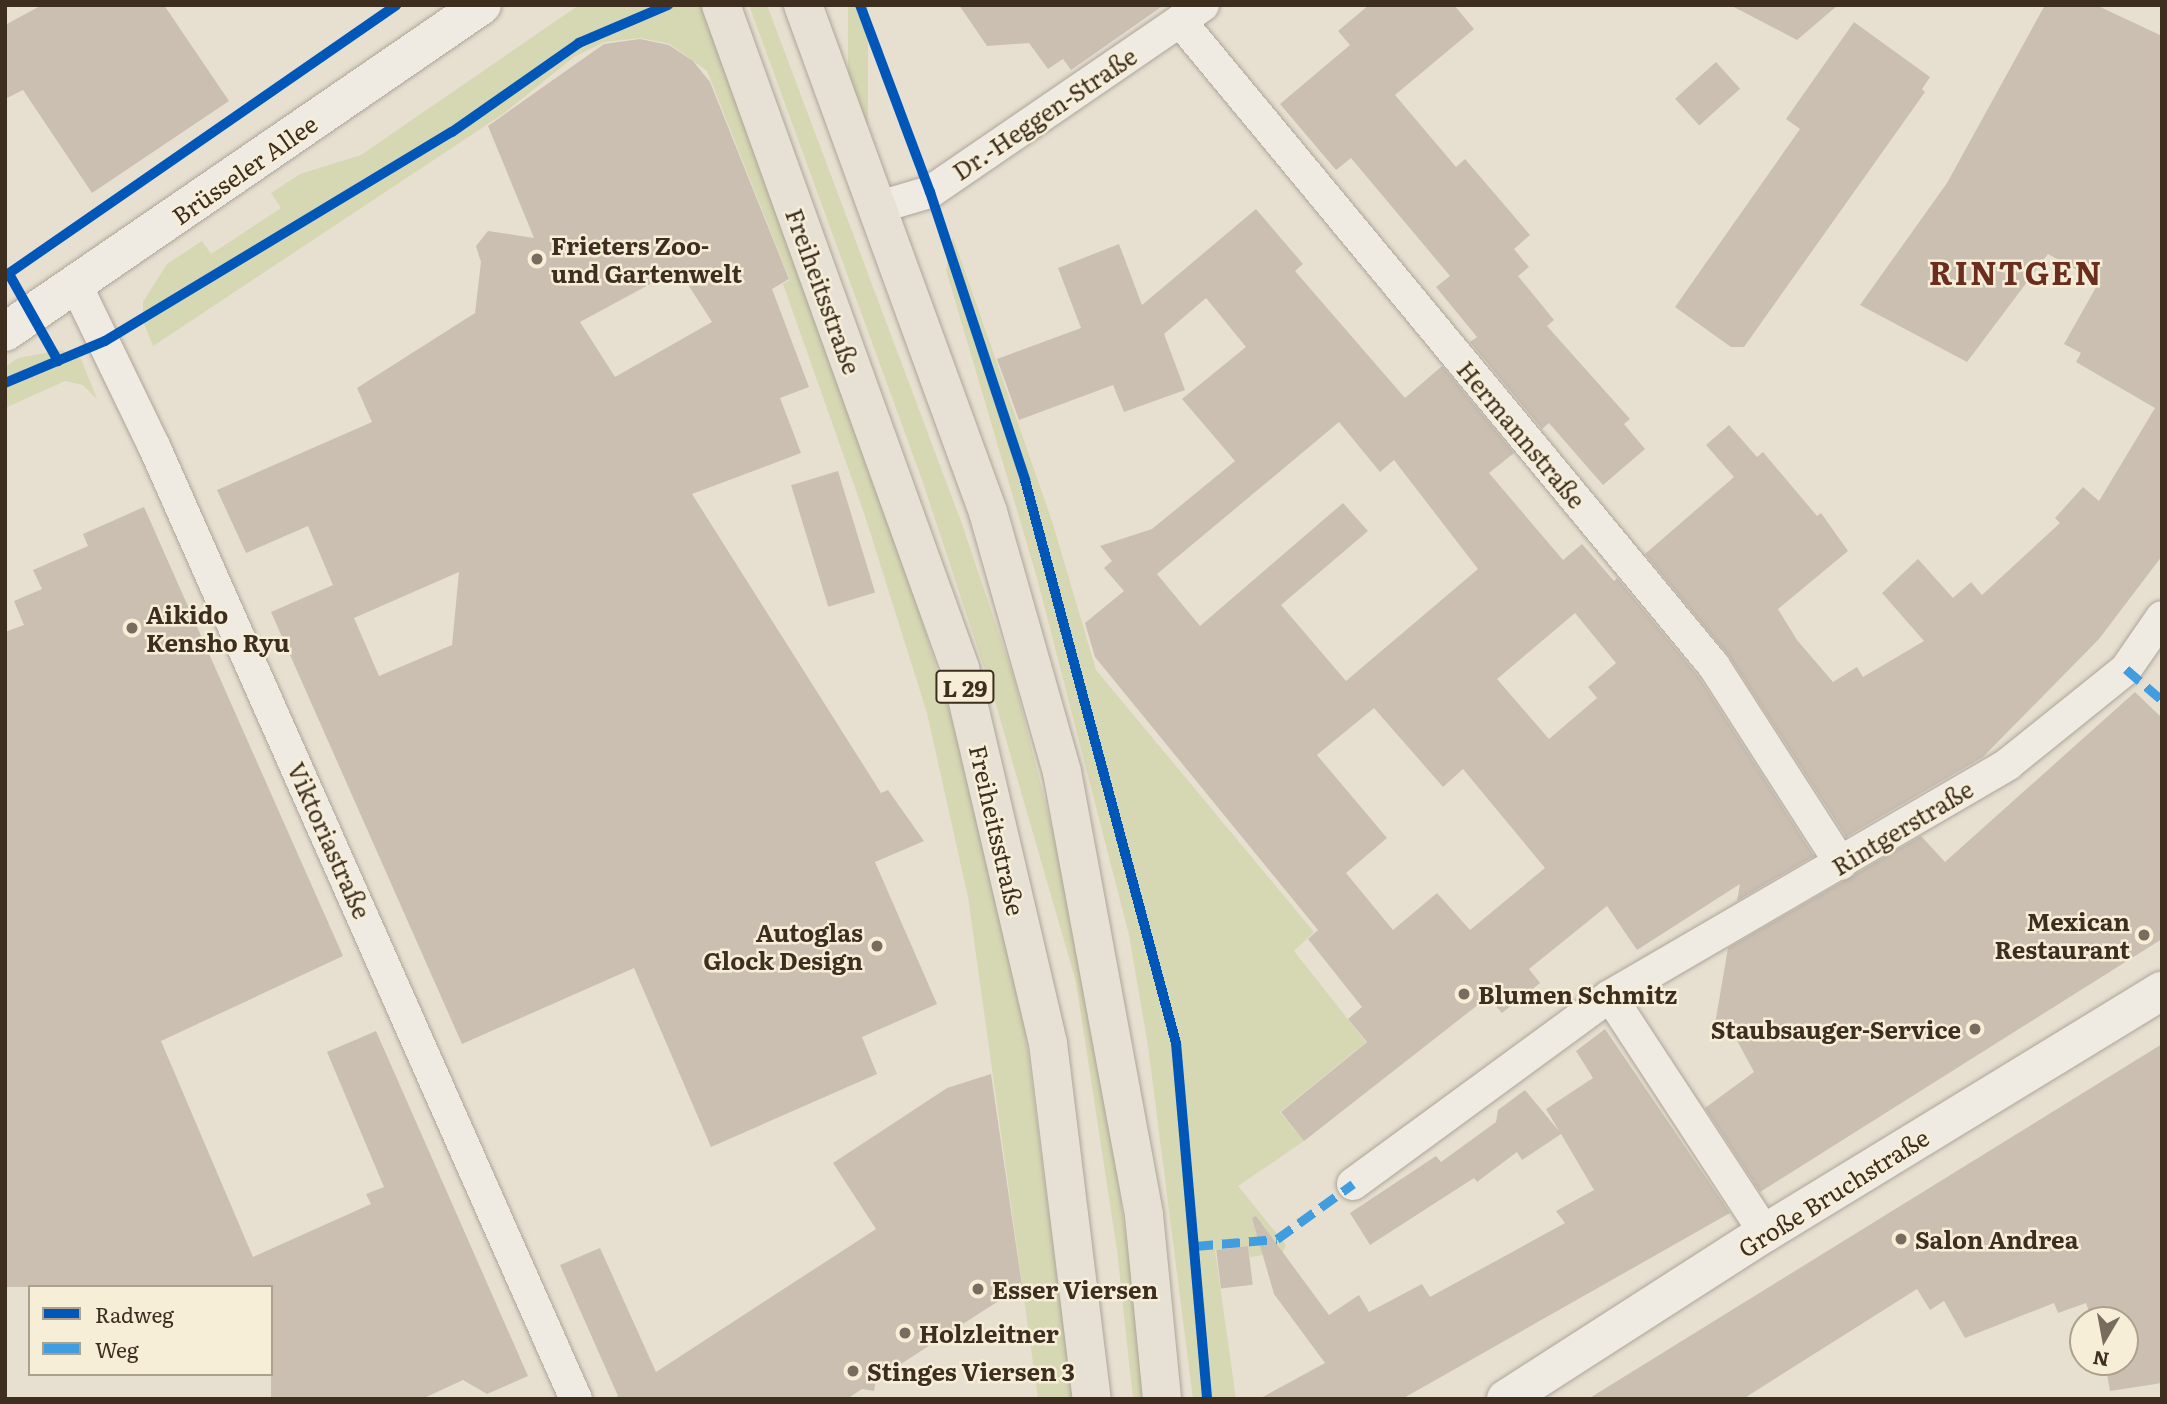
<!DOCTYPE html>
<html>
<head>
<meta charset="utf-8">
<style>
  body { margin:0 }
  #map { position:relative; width:2167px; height:1404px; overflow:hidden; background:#e7e0d1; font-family:Literata,serif }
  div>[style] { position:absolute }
  .green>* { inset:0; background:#d6d7b3; transform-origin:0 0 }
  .building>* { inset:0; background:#cbbfb2; transform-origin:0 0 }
  .roads { filter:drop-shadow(0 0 2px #ada599) drop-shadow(0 0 2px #ada599) }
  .street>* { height:32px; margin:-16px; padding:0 16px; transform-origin:16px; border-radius:16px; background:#efebe3 }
  .secondary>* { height:38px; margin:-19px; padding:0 19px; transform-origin:19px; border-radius:19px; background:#efebe3 }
  .primary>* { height:38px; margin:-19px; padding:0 19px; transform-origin:19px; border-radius:19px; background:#e6e1d4 }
  .quiet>* { height:9px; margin-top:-4.5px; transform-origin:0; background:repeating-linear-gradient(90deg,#3f9de0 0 18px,transparent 0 27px) }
  .cycleway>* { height:10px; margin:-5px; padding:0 5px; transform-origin:5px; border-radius:5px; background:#0057b8 }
  .dots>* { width:19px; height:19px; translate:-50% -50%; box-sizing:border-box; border:4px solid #f7eed8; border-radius:50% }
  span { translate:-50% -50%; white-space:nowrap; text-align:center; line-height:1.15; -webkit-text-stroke:5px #f7eed8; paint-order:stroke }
  .shield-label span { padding:2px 5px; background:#f7eed8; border:2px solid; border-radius:5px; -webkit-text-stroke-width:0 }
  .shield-label { font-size:23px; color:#3d2e20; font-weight:700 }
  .street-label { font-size:24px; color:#3d2e20 }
  .poi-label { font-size:24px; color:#3d2e20; font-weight:700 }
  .left { translate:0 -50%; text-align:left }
  .right { translate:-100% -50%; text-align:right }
  .district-label { font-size:32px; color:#6b2e1e; font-weight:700; letter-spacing:2px }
  .frame { position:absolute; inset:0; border:7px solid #3d2e20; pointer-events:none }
  .legend { position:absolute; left:28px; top:1285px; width:245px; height:91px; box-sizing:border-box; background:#f7eed8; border:2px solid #ada18e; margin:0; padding:9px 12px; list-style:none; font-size:21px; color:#3d2e20 }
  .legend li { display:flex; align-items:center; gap:14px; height:35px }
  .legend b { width:35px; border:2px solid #ada18e }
  .north { position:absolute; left:2069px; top:1306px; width:70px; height:70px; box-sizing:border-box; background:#f7eed8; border:2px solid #ada18e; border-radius:50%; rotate:190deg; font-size:19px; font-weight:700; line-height:28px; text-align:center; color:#3d2e20 }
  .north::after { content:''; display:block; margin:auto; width:24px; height:32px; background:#786c5e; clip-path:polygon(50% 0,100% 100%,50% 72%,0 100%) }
</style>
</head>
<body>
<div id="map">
  <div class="green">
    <i style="clip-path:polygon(579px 5px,710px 5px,912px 586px,959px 744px,1025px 1031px,1073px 1399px,1038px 1399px,968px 897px,927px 713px,865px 516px,783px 284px,790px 280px,707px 71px,670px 44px,640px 38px,604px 42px,574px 57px,503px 114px,153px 346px,143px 321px,143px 302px,167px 264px,202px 241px,211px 254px,281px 208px,271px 193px,300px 174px,361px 155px)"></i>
    <i style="clip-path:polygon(749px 5px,767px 5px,962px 524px,1013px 675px,1090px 978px,1148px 1399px,1133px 1399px,1117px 1250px,1076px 982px,992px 691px,922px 480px)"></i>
    <i style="left:848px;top:5px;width:20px;height:171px"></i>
    <i style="clip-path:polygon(953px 237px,1052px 521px,1096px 670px,1314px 932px,1294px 951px,1366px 1042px,1280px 1112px,1304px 1141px,1238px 1186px,1286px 1245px,1283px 1252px,1250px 1257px,1248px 1246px,1215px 1250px,1236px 1399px,1193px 1399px,1148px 1046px,1129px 935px,1037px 578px,946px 270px)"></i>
    <i style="clip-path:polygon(61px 350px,81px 359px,97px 399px,83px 385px,65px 381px,5px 408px,5px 367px,18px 358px)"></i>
  </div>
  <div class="building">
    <i style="clip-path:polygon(42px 5px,164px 5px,229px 101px,92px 193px,23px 90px,5px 99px,5px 25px)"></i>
    <i style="clip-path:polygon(959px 5px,1164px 5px,1071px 70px,1063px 59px,1048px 69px,1029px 43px,987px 46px)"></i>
    <i style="clip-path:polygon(1369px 5px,1454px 5px,1474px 29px,1395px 95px,1456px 167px,1465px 159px,1530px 235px,1514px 249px,1529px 267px,1518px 276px,1554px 320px,1547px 326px,1630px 419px,1624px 424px,1645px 449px,1603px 485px,1549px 423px,1542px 429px,1470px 342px,1477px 337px,1436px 287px,1450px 276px,1351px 158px,1336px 170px,1280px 104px,1350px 45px,1338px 31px)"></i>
    <i style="clip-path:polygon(1730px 5px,1838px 5px,1797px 40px)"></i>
    <i style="clip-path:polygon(2045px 5px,2096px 5px,2162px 36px,2162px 556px,2099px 639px,1983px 757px,1846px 837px,1729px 656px,1645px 554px,1734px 477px,1706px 445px,1729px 425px,1757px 457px,1763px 452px,1817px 516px,1821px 513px,1848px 551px,1778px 609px,1797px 640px,1833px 682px,1857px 667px,1863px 677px,1924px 641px,1882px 593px,1918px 559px,1953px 598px,1971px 582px,1982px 595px,2060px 523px,2055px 518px,2083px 487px,2099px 501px,2155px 408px,2076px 362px,2081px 353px,2064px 344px,2099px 282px,2048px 254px,1967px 362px,1860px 305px,1947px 183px)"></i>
    <i style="clip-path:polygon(1854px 22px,1930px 77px,1922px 89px,1925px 92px,1744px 347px,1731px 347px,1675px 307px,1800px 129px,1786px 119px)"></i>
    <i style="clip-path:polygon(evenodd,640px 39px,669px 45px,693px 61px,710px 82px,789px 279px,772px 289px,809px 387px,780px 398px,801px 453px,692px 494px,881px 793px,888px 790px,924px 841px,875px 862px,937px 1004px,862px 1037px,877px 1074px,711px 1147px,634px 968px,462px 1044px,271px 612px,333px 585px,308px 526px,246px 553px,217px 490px,372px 422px,357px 388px,475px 313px,481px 262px,476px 246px,488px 231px,534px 238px,488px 126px,604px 44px,640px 39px,678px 269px,712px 322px,615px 377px,580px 322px,678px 269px,640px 39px,459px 572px,452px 645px,379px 676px,354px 618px,459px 572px)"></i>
    <i style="left:1716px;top:62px;width:36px;height:55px;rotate:48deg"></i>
    <i style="clip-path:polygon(evenodd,1256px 209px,1303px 264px,1295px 271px,1405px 398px,1442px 366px,1514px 453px,1489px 473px,1563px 560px,1582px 544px,1614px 581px,1617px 578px,1699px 677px,1814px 856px,1737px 901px,1740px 884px,1637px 950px,1607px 906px,1529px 969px,1540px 983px,1502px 1013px,1488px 997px,1304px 1141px,1281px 1112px,1367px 1042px,1348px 1019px,1362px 1007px,1308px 939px,1318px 930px,1095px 657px,1085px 623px,1124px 591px,1104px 568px,1112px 561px,1100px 546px,1152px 529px,1235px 461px,1182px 399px,1246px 347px,1206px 298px,1164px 334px,1185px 390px,1124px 412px,1113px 385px,1019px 420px,997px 359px,1081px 328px,1058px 268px,1119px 244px,1142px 305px,1256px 209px,1339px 422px,1380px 472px,1394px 460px,1478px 569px,1346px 681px,1281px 605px,1368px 531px,1343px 503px,1200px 626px,1157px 574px,1339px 422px,1256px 209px,1575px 613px,1616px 663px,1588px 687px,1597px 698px,1549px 739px,1497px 679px,1575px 613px,1256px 209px,1374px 708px,1443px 787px,1463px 769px,1545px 868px,1470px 930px,1437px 893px,1393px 930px,1346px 873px,1387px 838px,1317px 755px,1374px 708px)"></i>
    <i style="left:838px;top:471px;width:127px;height:49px;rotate:73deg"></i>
    <i style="clip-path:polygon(144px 507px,343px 956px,161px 1041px,253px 1257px,371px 1204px,366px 1194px,384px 1187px,327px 1052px,376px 1031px,528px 1376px,487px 1394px,463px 1380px,422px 1399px,271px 1399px,271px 1287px,5px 1287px,5px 632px,24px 625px,14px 601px,42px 589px,33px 570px,88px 546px,83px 534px)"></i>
    <i style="clip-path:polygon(2135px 692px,2162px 718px,2162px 939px,1760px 1192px,1705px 1108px,1754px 1072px,1734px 1035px,1715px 1024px,1728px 948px,1921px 836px,1945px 862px)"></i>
    <i style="clip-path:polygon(1605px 1029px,1730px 1213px,1402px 1399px,1259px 1399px,1325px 1363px,1274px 1294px,1252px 1218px,1256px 1216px,1329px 1315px,1359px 1295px,1369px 1312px,1422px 1284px,1430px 1297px,1565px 1223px,1556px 1211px,1594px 1190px,1561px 1134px,1522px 1160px,1517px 1152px,1477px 1182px,1474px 1178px,1370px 1245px,1350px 1213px,1436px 1156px,1441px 1162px,1496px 1122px,1498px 1110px,1525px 1090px,1559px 1131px,1546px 1109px,1593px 1078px,1576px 1051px)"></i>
    <i style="clip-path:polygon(2162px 1044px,2162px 1383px,2110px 1391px,2105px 1362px,2125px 1362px,2125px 1320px,2092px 1320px,2086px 1303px,2058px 1313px,2054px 1303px,1965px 1338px,1944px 1301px,1930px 1310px,1917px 1289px,1743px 1399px,1588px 1399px)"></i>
    <i style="clip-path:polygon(991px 1074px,1022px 1286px,876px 1380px,874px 1391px,862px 1389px,847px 1399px,614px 1399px,618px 1396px,560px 1265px,600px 1248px,656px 1372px,876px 1229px,833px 1163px,947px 1088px)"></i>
    <i style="left:1248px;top:1246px;width:39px;height:32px;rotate:83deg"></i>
  </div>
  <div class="roads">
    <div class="street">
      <i style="left:1180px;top:21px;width:837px;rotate:50.38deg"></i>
      <i style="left:1714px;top:666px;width:235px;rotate:57.3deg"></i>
      <i style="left:879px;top:207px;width:53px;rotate:-16.4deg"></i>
      <i style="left:930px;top:192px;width:331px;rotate:-34.4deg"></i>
      <i style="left:76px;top:285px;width:179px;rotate:64.2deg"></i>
      <i style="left:154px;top:446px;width:1042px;rotate:66.12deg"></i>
      <i style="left:1610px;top:996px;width:283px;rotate:56.8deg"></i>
      <i style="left:1353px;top:1184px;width:318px;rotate:-36.2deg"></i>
      <i style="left:1610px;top:996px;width:461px;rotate:-30.2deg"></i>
      <i style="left:2008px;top:764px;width:151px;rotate:-38.8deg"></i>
      <i style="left:2126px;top:669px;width:63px;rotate:-55.3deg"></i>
    </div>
    <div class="secondary">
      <i style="left:5px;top:332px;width:578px;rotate:-34.43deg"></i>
      <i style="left:1506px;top:1399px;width:308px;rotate:-32.7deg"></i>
      <i style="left:1765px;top:1233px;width:465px;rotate:-31.4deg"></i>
    </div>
    <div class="primary">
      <i style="left:721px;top:5px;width:705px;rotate:70.18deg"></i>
      <i style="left:960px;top:668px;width:385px;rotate:76.8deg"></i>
      <i style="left:1048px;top:1043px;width:359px;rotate:83deg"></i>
      <i style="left:803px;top:5px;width:540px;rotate:69.95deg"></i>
      <i style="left:988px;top:512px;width:270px;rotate:74.1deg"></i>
      <i style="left:1062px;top:772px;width:451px;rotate:79.5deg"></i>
      <i style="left:1144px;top:1215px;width:185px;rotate:84.4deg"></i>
    </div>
  </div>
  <div class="quiet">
    <i style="left:2126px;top:669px;width:48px;rotate:40.7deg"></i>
    <i style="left:1195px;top:1246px;width:82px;rotate:-4.9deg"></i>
    <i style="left:1277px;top:1239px;width:94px;rotate:-35.9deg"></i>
  </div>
  <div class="cycleway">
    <i style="left:860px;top:5px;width:200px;rotate:69.5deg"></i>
    <i style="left:930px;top:192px;width:303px;rotate:71.7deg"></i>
    <i style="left:1025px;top:480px;width:583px;rotate:74.99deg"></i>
    <i style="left:1176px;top:1043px;width:357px;rotate:85deg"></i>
    <i style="left:9px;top:274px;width:100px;rotate:60.6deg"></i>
    <i style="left:5px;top:276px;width:476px;rotate:-34.7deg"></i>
    <i style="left:5px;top:383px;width:108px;rotate:-22.8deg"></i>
    <i style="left:105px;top:341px;width:405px;rotate:-31.1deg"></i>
    <i style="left:452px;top:132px;width:155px;rotate:-35deg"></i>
    <i style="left:579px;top:43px;width:97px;rotate:-23.1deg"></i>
  </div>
  <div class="dots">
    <i style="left:537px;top:259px;background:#786c5e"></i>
    <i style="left:132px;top:628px;background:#786c5e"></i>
    <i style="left:2144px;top:935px;background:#786c5e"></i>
    <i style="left:877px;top:946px;background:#786c5e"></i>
    <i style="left:1464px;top:994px;background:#786c5e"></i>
    <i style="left:1975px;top:1029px;background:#786c5e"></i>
    <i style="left:1901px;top:1239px;background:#786c5e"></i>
    <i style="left:978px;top:1289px;background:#786c5e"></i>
    <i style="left:905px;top:1333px;background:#786c5e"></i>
    <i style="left:853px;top:1371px;background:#786c5e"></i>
  </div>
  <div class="shield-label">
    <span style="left:965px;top:687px">L 29</span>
  </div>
  <div class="street-label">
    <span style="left:1044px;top:113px;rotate:-34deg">Dr.-Heggen-Straße</span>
    <span style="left:244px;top:169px;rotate:-35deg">Brüsseler Allee</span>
    <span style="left:824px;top:291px;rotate:70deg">Freiheitsstraße</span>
    <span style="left:1522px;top:434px;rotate:50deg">Hermannstraße</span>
    <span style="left:1902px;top:827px;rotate:-31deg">Rintgerstraße</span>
    <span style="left:998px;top:830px;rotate:77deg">Freiheitsstraße</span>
    <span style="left:330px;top:840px;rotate:66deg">Viktoriastraße</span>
    <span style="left:1833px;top:1192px;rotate:-32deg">Große Bruchstraße</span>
  </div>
  <div class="poi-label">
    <span class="left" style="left:551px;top:259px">Frieters Zoo-<br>und Gartenwelt</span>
    <span class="left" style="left:146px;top:628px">Aikido<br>Kensho Ryu</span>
    <span class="right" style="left:2130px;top:935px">Mexican<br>Restaurant</span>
    <span class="right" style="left:863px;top:946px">Autoglas<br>Glock Design</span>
    <span class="left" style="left:1478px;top:994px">Blumen Schmitz</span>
    <span class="right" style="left:1961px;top:1029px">Staubsauger-Service</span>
    <span class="left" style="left:1915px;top:1239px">Salon Andrea</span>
    <span class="left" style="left:992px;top:1289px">Esser Viersen</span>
    <span class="left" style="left:919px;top:1333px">Holzleitner</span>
    <span class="left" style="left:867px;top:1371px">Stinges Viersen 3</span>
  </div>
  <div class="district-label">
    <span style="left:2016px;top:271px">RINTGEN</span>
  </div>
  <div class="frame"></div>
  <ul class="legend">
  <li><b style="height:9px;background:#0057b8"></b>Radweg</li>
  <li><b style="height:9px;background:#3f9de0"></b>Weg</li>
  </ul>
  <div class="north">N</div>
</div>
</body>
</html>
